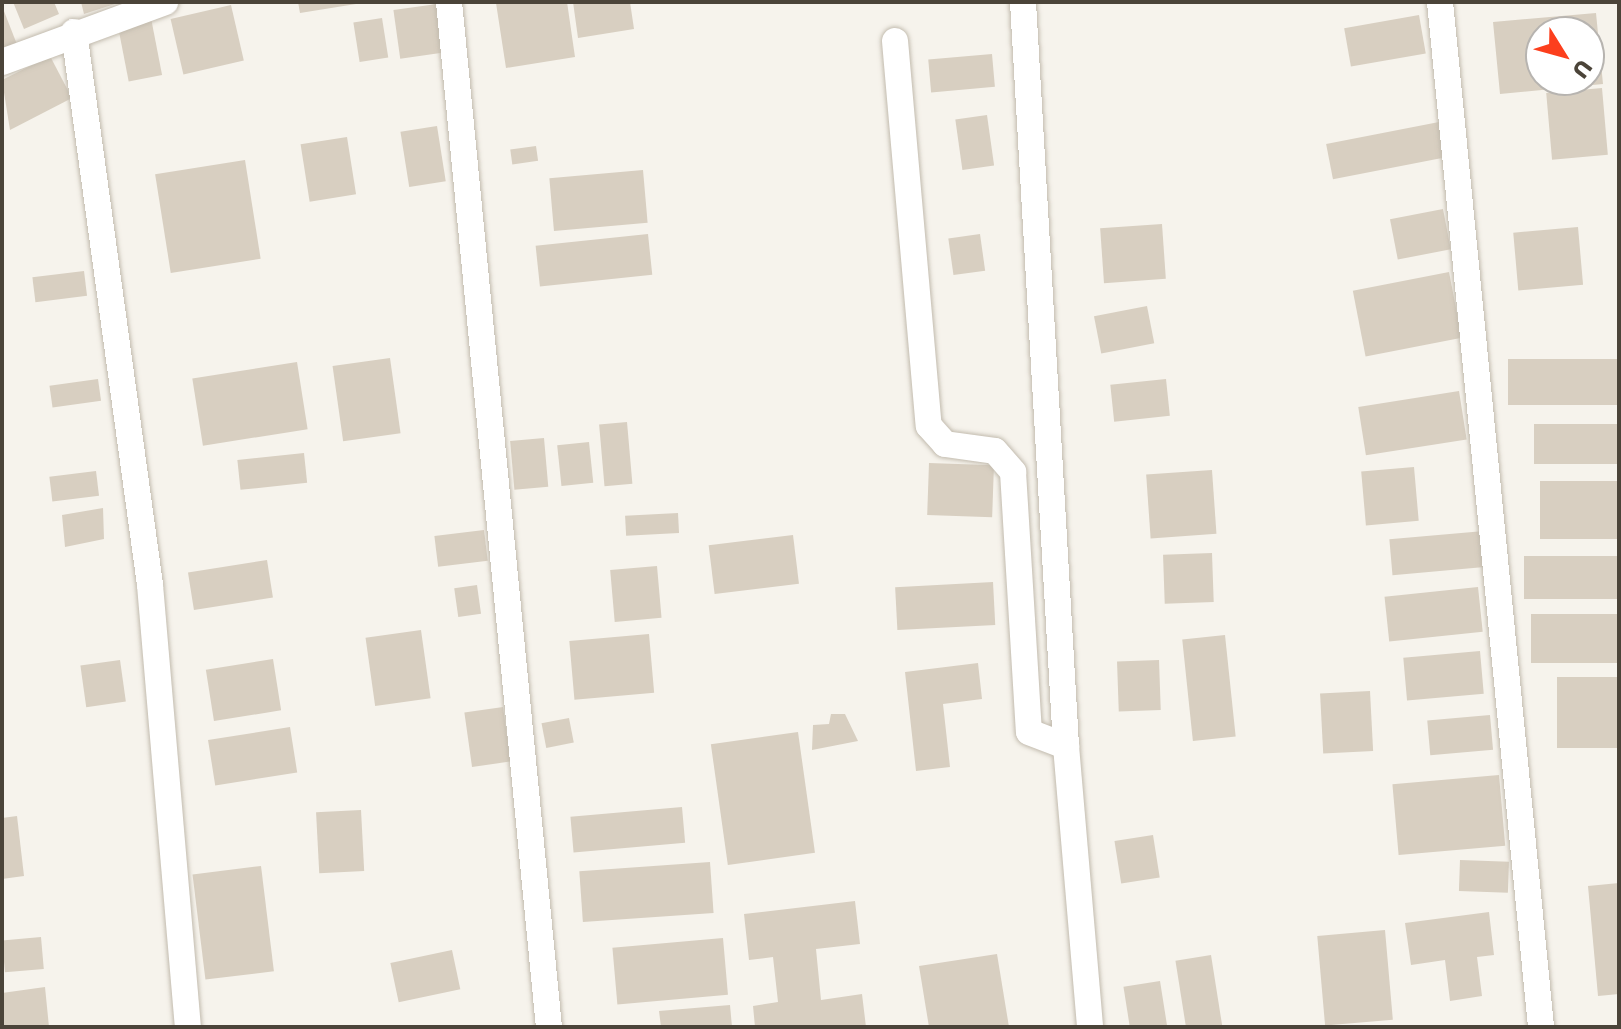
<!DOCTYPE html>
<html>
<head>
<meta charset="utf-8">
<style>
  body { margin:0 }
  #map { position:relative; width:1621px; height:1029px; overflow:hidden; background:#f6f3ec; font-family:"Golos Text",sans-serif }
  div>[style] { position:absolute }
  .building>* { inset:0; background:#d8cfc1; transform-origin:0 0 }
  .roads { filter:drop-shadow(0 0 2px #c2bbae) drop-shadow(0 0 2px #c2bbae) }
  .minor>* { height:26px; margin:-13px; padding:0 13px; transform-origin:13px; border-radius:13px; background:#fff }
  span { translate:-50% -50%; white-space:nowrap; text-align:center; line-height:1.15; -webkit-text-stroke:6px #fff; paint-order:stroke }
  .frame { position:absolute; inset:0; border:4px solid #4b4439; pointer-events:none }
  .north { position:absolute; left:1525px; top:16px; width:80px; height:80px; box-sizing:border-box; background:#fff; border:2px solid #b7b4b0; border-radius:50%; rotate:127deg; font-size:22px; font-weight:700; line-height:32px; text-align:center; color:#4b4439 }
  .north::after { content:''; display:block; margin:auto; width:28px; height:36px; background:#fc3f1d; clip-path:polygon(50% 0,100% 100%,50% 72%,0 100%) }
</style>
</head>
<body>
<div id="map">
  <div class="building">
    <i style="clip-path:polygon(13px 2px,54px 2px,59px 14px,24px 29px)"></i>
    <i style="clip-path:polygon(81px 2px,118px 2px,118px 3px,84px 14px)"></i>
    <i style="clip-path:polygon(298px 2px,356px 2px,356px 4px,300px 13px)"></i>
    <i style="clip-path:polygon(567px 2px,575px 57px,506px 68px,496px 3px)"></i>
    <i style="clip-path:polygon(573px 2px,630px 2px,634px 29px,578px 38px)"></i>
    <i style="left:437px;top:4px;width:49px;height:44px;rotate:82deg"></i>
    <i style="left:231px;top:5px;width:57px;height:62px;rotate:77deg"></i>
    <i style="clip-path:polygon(2px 6px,18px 47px,2px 53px)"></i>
    <i style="clip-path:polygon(evenodd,1596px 13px,1603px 84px,1500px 94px,1493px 22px,1596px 13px,1541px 32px,1589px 32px,1589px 80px,1541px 80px,1541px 32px)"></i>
    <i style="left:1419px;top:15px;width:39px;height:76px;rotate:80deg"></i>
    <i style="left:151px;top:18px;width:58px;height:34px;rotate:79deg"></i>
    <i style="left:382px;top:18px;width:40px;height:29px;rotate:81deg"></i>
    <i style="left:992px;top:54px;width:33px;height:64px;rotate:85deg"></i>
    <i style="clip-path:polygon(50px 56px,72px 98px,10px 130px,2px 80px)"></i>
    <i style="left:1602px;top:88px;width:67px;height:56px;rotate:85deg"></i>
    <i style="left:987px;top:115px;width:51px;height:32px;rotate:82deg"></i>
    <i style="left:1439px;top:122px;width:36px;height:115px;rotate:79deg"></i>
    <i style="left:437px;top:126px;width:56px;height:37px;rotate:81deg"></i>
    <i style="left:347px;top:137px;width:58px;height:47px;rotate:81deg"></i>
    <i style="left:536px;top:146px;width:15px;height:26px;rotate:82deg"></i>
    <i style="left:245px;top:160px;width:100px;height:91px;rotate:81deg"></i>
    <i style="left:643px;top:170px;width:53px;height:94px;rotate:85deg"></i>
    <i style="left:1443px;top:209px;width:41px;height:54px;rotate:79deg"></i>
    <i style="left:1162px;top:224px;width:55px;height:62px;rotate:86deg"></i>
    <i style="left:1578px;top:227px;width:58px;height:65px;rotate:85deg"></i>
    <i style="left:648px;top:234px;width:41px;height:113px;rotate:84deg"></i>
    <i style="left:980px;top:234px;width:37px;height:32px;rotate:82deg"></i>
    <i style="left:84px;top:271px;width:25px;height:52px;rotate:83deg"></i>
    <i style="left:1449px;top:272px;width:67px;height:98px;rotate:79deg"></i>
    <i style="left:1147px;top:306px;width:38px;height:54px;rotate:79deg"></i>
    <i style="left:390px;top:358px;width:76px;height:58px;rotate:82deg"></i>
    <i style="left:1619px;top:359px;width:46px;height:111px;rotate:90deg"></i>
    <i style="left:297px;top:362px;width:68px;height:106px;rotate:81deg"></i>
    <i style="left:98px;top:379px;width:22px;height:49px;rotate:82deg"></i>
    <i style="left:1166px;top:379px;width:37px;height:56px;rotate:84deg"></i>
    <i style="left:1459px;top:391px;width:49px;height:102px;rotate:81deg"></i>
    <i style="left:627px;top:422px;width:62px;height:28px;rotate:85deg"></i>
    <i style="left:1619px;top:424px;width:40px;height:85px;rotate:90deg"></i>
    <i style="left:544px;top:438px;width:49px;height:34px;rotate:85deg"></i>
    <i style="left:589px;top:442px;width:41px;height:32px;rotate:84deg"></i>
    <i style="left:304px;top:453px;width:30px;height:67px;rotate:84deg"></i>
    <i style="left:929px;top:463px;width:65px;height:52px;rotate:2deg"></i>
    <i style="left:1414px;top:467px;width:54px;height:53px;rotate:85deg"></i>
    <i style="left:1212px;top:470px;width:64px;height:66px;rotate:86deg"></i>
    <i style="left:96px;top:471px;width:25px;height:47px;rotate:83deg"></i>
    <i style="left:1619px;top:481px;width:58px;height:79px;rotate:90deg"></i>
    <i style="clip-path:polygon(103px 508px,104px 539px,65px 547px,62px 515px)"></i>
    <i style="left:678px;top:513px;width:20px;height:53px;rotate:87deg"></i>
    <i style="left:484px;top:530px;width:31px;height:50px;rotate:83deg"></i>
    <i style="left:1484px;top:531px;width:36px;height:95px;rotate:85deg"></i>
    <i style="left:793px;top:535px;width:49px;height:85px;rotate:83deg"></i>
    <i style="left:1212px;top:553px;width:49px;height:49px;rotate:88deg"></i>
    <i style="left:1619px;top:556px;width:43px;height:95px;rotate:90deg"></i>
    <i style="left:267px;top:560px;width:38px;height:80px;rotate:81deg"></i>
    <i style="left:657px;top:566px;width:52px;height:47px;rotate:85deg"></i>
    <i style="left:993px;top:582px;width:43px;height:98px;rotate:87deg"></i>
    <i style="left:477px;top:585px;width:29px;height:23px;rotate:82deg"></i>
    <i style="left:1478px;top:587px;width:45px;height:94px;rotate:84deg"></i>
    <i style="left:1619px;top:614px;width:49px;height:88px;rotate:90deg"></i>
    <i style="left:421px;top:630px;width:69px;height:56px;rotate:82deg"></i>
    <i style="left:649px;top:634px;width:59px;height:80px;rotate:85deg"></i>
    <i style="left:1225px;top:635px;width:102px;height:43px;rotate:84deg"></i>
    <i style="left:1480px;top:651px;width:43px;height:77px;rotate:85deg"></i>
    <i style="left:273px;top:659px;width:52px;height:68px;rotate:81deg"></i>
    <i style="left:120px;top:660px;width:42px;height:40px;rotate:82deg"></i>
    <i style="left:1159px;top:660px;width:50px;height:42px;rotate:88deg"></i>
    <i style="clip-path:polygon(978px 663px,982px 699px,943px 704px,950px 767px,916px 771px,905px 672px)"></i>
    <i style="left:1619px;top:677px;width:71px;height:62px;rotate:90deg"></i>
    <i style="left:1370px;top:691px;width:60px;height:50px;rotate:87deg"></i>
    <i style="left:503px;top:707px;width:55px;height:39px;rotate:82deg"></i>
    <i style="clip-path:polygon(831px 714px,845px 714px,858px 741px,812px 750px,813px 725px,829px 724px)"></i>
    <i style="left:1490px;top:715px;width:35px;height:63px;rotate:85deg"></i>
    <i style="left:569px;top:718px;width:25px;height:28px;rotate:79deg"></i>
    <i style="left:290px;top:727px;width:46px;height:83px;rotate:81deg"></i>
    <i style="left:798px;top:732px;width:122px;height:88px;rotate:82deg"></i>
    <i style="left:1499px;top:775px;width:71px;height:107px;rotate:85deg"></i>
    <i style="left:682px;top:807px;width:36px;height:112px;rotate:85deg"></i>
    <i style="left:361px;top:810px;width:61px;height:45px;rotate:87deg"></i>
    <i style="clip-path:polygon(17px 816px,24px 876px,2px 879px,2px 818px)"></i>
    <i style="left:1153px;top:835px;width:43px;height:39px;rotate:81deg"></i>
    <i style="left:1460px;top:860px;width:49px;height:31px;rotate:2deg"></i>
    <i style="left:710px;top:862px;width:51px;height:131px;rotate:86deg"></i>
    <i style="left:261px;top:866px;width:106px;height:69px;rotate:83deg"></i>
    <i style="clip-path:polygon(1619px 883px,1619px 994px,1598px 996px,1588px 886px)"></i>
    <i style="clip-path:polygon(855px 901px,860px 944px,816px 949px,821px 1000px,862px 994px,866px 1027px,755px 1027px,753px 1006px,778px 1002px,773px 957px,749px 960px,744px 914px)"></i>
    <i style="clip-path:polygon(1489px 912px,1494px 955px,1477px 957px,1482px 996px,1450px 1001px,1445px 960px,1411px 965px,1405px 923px)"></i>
    <i style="left:1385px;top:930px;width:90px;height:68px;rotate:85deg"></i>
    <i style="left:41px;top:937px;width:32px;height:39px;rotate:85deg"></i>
    <i style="left:723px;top:938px;width:57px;height:111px;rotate:85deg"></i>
    <i style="left:452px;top:950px;width:40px;height:63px;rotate:78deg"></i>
    <i style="clip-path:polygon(997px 954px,1009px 1027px,929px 1027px,919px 966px)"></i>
    <i style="left:1211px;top:955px;width:73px;height:36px;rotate:81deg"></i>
    <i style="left:1160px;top:981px;width:47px;height:37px;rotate:81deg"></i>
    <i style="clip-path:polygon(45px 987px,49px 1027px,2px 1027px,2px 993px)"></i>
    <i style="clip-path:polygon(730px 1005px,732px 1027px,661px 1027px,659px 1011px)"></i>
  </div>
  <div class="roads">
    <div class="minor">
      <i style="left:449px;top:2px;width:1030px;rotate:84.43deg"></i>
      <i style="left:1023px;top:2px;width:745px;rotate:86.69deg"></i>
      <i style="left:1066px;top:746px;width:282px;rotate:85.1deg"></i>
      <i style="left:1440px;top:2px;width:1030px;rotate:84.37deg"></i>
      <i style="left:74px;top:32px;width:558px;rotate:82.17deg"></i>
      <i style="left:150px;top:585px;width:444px;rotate:85.1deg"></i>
      <i style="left:895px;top:41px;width:386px;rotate:85deg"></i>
      <i style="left:929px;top:426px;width:24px;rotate:48deg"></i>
      <i style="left:945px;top:444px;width:50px;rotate:8deg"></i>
      <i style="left:995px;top:451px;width:28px;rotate:49deg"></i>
      <i style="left:1013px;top:472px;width:260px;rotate:86.5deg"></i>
      <i style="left:1029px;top:732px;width:40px;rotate:21deg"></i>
      <i style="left:2px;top:62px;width:174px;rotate:-20.2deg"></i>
    </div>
  </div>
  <div class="frame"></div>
  <div class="north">U</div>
</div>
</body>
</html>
